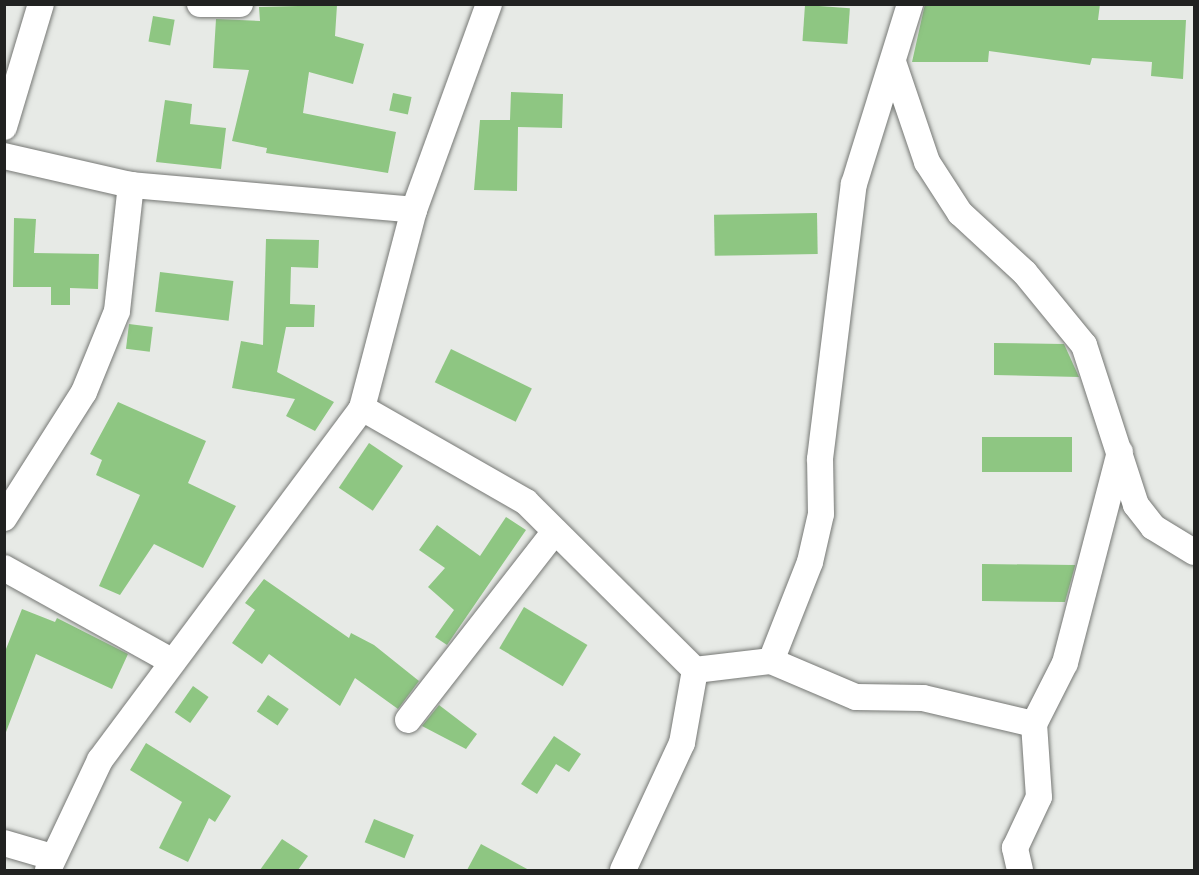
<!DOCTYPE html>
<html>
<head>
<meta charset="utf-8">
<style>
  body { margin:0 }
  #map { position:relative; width:1199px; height:875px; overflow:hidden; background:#e7eae6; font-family:Cabin,sans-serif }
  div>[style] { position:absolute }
  .building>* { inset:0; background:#8ec682; transform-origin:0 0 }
  .roads { filter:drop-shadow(0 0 2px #767875) drop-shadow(0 0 2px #767875) }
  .street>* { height:26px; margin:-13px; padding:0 13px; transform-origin:13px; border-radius:13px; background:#fff }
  span { translate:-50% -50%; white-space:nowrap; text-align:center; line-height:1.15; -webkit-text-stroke:5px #fff; paint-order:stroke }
  .frame { position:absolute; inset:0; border:6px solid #212221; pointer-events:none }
</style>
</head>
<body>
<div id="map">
  <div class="building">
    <i style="clip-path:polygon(925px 4px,1100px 4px,1098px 20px,1186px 20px,1183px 79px,1151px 76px,1152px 62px,1092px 58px,1090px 65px,989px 51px,988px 62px,912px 62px)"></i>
    <i style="clip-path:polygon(337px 5px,335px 36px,364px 44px,353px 84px,309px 72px,303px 113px,396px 132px,388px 173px,266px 153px,267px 148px,232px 141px,249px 70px,213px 68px,216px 19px,260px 21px,259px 7px)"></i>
    <i style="left:805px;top:5px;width:45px;height:36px;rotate:4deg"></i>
    <i style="left:153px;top:16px;width:22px;height:26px;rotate:10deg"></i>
    <i style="clip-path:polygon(511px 92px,563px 94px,562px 128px,518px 127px,517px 191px,474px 190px,480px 120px,510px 120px)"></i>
    <i style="left:393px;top:93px;width:19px;height:18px;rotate:12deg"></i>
    <i style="clip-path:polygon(165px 100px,192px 104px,190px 124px,226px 128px,221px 169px,156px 162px)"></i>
    <i style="left:817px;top:213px;width:41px;height:103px;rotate:89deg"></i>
    <i style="clip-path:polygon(14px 218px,36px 219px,34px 253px,99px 254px,98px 289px,70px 288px,70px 305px,51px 305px,51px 287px,13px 287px)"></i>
    <i style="clip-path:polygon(266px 239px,319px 240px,318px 268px,291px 267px,290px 304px,315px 305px,314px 327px,286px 327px,277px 372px,334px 402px,315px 431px,286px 416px,295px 399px,232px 388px,241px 341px,263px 345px)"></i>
    <i style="left:160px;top:272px;width:74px;height:40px;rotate:7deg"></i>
    <i style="left:129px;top:324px;width:24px;height:25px;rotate:7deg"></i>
    <i style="clip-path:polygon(994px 343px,1064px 344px,1079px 377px,994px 375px)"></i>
    <i style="left:451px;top:349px;width:90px;height:37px;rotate:26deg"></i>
    <i style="clip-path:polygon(118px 402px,206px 441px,188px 483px,236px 506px,203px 568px,154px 544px,120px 595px,99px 586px,140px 495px,96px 475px,102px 460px,90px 454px)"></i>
    <i style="left:982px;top:437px;width:90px;height:35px"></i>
    <i style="left:369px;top:443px;width:41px;height:54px;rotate:34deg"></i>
    <i style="clip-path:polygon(506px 517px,526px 530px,447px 645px,435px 637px,454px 610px,428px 587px,445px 568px,419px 550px,437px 525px,480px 556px)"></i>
    <i style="clip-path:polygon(982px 564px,1075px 565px,1075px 566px,1065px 602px,982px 601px)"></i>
    <i style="clip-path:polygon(264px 579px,349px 638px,351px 633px,374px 645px,419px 681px,398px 709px,355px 678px,340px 706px,269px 654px,262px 664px,232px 643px,255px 610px,245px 603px)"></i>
    <i style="left:524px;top:607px;width:74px;height:48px;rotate:31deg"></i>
    <i style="clip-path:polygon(22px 609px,55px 622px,57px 618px,128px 654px,112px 689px,36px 654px,6px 732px,4px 654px)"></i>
    <i style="left:193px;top:686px;width:19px;height:32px;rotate:35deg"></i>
    <i style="left:268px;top:695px;width:25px;height:20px;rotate:34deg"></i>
    <i style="clip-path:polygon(439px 705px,477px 734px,466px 749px,422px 726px)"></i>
    <i style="clip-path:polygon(554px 736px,581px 754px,569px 772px,556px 764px,537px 794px,521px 784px)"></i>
    <i style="clip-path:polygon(146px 743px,231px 796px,215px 822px,209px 818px,188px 862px,159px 848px,182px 802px,130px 770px)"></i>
    <i style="left:374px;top:819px;width:43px;height:25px;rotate:22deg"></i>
    <i style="clip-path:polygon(282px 839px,308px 856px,298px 870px,260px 870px)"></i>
    <i style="clip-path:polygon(481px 844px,529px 870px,467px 870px)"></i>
  </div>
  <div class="roads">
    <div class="street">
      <i style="left:200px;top:4px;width:40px"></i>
      <i style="left:893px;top:62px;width:106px;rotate:71.2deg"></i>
      <i style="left:927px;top:162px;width:61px;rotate:57.1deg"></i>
      <i style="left:960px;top:213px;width:88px;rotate:42.7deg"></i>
      <i style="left:1025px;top:273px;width:93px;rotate:50.7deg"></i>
      <i style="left:1084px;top:345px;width:168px;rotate:72deg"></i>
      <i style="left:1136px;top:505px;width:28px;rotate:52deg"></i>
      <i style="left:1153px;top:527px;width:48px;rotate:31.4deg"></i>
      <i style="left:4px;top:127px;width:128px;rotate:-73.3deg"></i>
      <i style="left:4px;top:156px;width:130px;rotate:12.9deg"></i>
      <i style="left:131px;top:185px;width:284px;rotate:5deg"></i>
      <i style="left:414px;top:210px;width:219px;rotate:-70deg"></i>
      <i style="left:362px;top:408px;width:189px;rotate:29.8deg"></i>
      <i style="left:526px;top:502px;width:238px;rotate:44.8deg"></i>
      <i style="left:4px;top:518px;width:149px;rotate:-57.6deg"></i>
      <i style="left:84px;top:392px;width:87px;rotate:-67.8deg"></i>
      <i style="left:117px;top:311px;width:127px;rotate:-83.7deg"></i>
      <i style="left:4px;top:568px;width:191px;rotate:29.1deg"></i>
      <i style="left:771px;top:661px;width:92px;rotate:23deg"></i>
      <i style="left:856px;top:697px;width:67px;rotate:0.9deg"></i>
      <i style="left:923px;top:698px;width:114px;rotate:13.2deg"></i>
      <i style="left:695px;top:670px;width:77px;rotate:-6.8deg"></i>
      <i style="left:771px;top:661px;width:106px;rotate:-68.5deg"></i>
      <i style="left:810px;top:562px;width:49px;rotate:-77.1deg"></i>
      <i style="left:821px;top:514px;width:55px;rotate:-91deg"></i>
      <i style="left:820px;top:459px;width:277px;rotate:-83deg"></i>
      <i style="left:854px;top:184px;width:189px;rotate:-72.7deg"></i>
      <i style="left:408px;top:720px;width:239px;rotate:-52.1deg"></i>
      <i style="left:4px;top:843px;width:50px;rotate:16.3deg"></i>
      <i style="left:48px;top:870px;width:122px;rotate:-64.7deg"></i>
      <i style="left:100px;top:760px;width:439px;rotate:-53.3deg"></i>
      <i style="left:362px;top:408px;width:205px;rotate:-75.3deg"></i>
      <i style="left:623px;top:870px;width:140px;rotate:-65.1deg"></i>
      <i style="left:682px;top:743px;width:74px;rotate:-79.9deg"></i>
      <i style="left:1020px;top:870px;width:23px;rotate:-103deg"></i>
      <i style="left:1015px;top:848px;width:56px;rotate:-64.8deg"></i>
      <i style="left:1039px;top:797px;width:73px;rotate:-93.9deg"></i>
      <i style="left:1034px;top:724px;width:68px;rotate:-63.1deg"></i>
      <i style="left:1065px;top:663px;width:218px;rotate:-75.4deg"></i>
    </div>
  </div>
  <div class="frame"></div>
</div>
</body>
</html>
